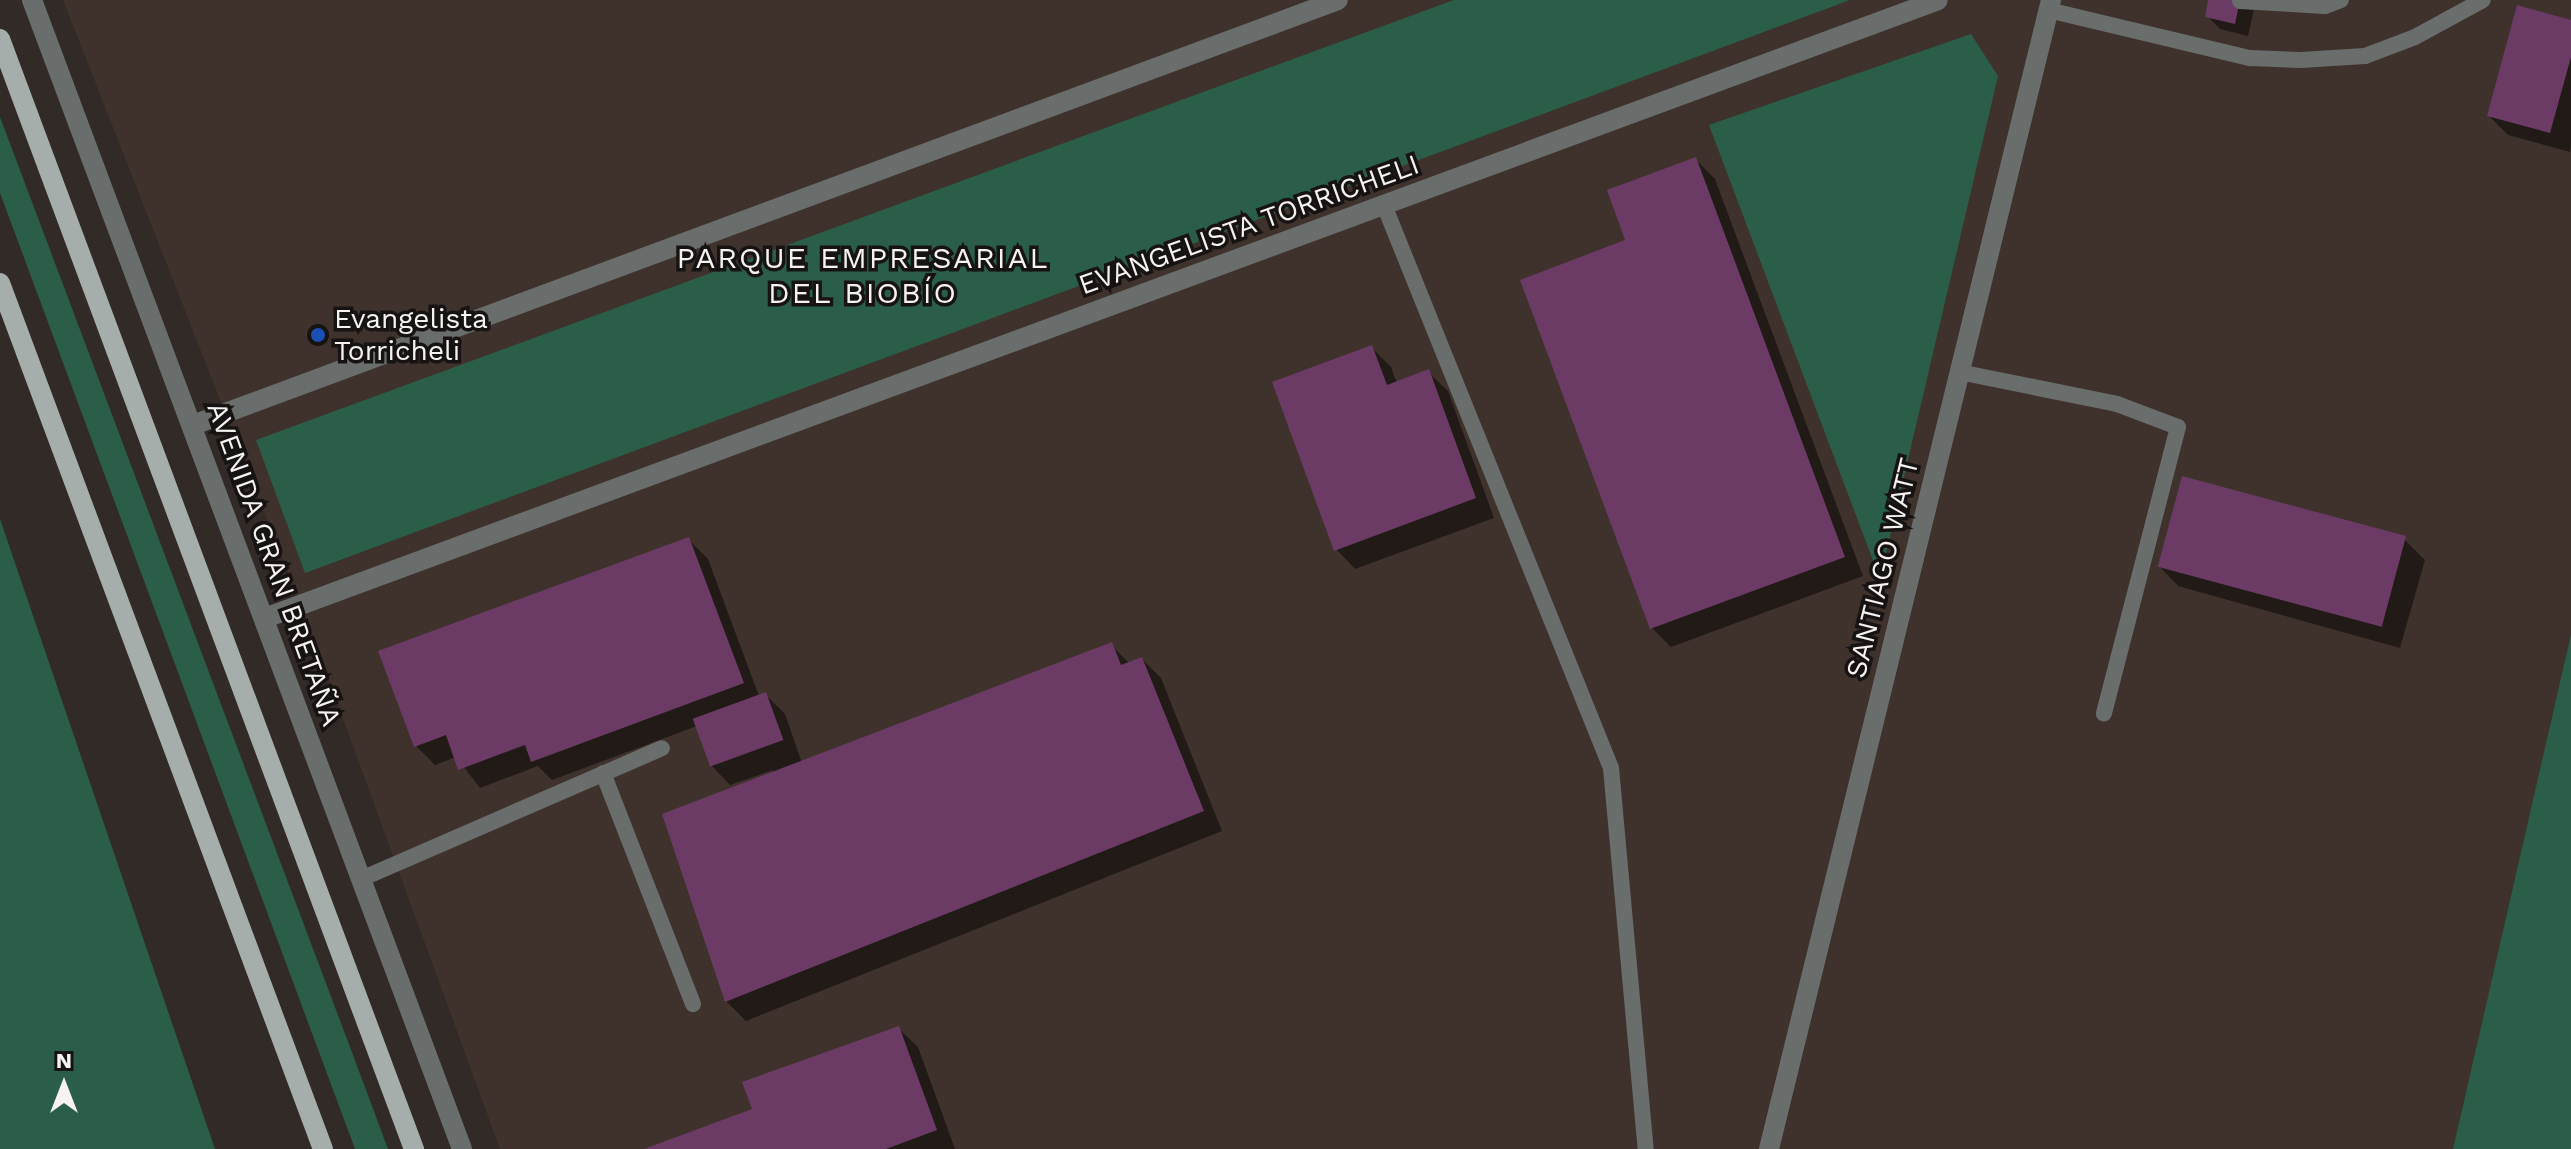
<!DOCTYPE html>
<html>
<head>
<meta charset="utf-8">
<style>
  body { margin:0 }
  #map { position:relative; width:2571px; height:1149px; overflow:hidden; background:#312a27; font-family:"Work Sans",sans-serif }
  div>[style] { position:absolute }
  .built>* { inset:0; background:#3f322c }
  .green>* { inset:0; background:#2b5e48 }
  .shadow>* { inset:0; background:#0007 }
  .building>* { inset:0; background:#6b3b66; transform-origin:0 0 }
  .service>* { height:16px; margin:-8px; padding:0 8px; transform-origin:8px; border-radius:8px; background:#696d6b }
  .minor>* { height:20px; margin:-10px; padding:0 10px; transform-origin:10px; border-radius:10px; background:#696d6b }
  .primary>* { height:20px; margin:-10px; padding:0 10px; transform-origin:10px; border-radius:10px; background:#a6aeab }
  .dots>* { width:22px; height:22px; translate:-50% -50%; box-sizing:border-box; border:4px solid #161312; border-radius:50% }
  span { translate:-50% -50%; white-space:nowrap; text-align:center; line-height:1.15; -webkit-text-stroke:7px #161312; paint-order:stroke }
  .street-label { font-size:28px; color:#f6f2f0 }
  .poi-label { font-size:28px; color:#f6f2f0 }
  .left { translate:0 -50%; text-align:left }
  .neighbourhood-label { font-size:30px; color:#f6f2f0; letter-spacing:2px }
  .north { position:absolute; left:24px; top:1045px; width:80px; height:80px; -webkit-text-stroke:6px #161312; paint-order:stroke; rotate:0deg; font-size:22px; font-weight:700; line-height:32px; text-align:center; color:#f6f2f0 }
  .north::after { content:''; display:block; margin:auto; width:28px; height:36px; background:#f6f2f0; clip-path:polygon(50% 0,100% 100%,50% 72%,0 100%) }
</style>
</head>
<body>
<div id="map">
  <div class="built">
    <i style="clip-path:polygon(63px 0,2571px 0,2571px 634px,2453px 1149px,500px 1149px,314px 639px)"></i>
  </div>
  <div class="green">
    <i style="clip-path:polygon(1454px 0,1850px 0,305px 573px,256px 440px)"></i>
    <i style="clip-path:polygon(1971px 34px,1998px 76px,1880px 579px,1709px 125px)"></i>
    <i style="clip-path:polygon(0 117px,353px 1055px,388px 1149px,355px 1149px,0 193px)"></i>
    <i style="clip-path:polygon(0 519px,215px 1149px,0 1149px)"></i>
    <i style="clip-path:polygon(2571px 634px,2571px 1149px,2453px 1149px)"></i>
  </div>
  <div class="shadow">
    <i style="clip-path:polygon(2211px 0,2256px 0,2248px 36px,2220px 29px,2207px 16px)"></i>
    <i style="clip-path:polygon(2571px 22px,2571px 146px,2570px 152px,2508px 135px,2489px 116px)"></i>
    <i style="clip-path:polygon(1695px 159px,1715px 179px,1863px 576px,1671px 647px,1652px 628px)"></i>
    <i style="clip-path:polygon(1371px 347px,1391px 367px,1397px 383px,1428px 372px,1448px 391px,1494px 518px,1355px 569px,1336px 549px)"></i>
    <i style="clip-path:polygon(688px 539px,708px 559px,759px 696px,765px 694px,785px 714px,802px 763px,1111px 645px,1130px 664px,1142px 659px,1161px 678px,1222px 831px,746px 1021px,726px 1001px,773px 770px,730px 785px,711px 765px,697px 726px,552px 780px,538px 766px,480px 788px,456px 757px,435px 765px,415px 745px)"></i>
    <i style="clip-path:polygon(2405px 540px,2425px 560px,2400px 648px,2178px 586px,2159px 566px)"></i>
    <i style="clip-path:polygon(898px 1028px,918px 1047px,955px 1149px,649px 1149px,754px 1111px)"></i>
  </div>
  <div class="building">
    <i style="clip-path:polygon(2208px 0,2240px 0,2235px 24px,2205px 17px)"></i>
    <i style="clip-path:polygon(2517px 5px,2571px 20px,2571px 57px,2550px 133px,2487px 116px)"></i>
    <i style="clip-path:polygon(1696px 157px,1845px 557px,1650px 629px,1520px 280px,1625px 240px,1607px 190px)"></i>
    <i style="clip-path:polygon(1372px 345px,1387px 385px,1429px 369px,1476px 498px,1334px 551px,1272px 382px)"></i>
    <i style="left:2182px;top:476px;width:232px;height:94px;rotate:15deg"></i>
    <i style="clip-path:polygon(689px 537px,744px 683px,531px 762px,525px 745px,458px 770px,446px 735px,414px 747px,378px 651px)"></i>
    <i style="clip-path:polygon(1112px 642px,1121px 665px,1142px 657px,1204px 811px,725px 1002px,662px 814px)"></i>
    <i style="left:766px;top:692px;width:51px;height:78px;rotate:70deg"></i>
    <i style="clip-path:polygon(899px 1026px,937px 1130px,886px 1149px,644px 1149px,752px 1109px,742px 1082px)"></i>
  </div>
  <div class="service">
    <i style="left:2240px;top:1px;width:85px;rotate:3.4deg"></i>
    <i style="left:2325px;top:6px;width:17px;rotate:-21deg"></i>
    <i style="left:2048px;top:10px;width:208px;rotate:13.4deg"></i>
    <i style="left:2250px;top:58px;width:51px;rotate:2.2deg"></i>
    <i style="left:2301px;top:60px;width:64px;rotate:-3.6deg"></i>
    <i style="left:2365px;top:56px;width:53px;rotate:-20.8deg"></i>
    <i style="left:2415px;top:37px;width:77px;rotate:-28.6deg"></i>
    <i style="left:1384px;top:205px;width:607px;rotate:68.04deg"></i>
    <i style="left:1611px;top:768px;width:383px;rotate:84.8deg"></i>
    <i style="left:1959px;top:372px;width:161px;rotate:11.4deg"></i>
    <i style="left:2117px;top:404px;width:65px;rotate:20.7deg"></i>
    <i style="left:2178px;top:427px;width:296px;rotate:104.5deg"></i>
    <i style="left:603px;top:773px;width:248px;rotate:68.7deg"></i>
    <i style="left:361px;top:879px;width:328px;rotate:-23.5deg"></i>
  </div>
  <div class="minor">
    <i style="left:32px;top:0;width:1227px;rotate:69.48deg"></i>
    <i style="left:193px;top:425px;width:1221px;rotate:-20.36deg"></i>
    <i style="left:265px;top:618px;width:1783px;rotate:-20.27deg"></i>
    <i style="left:1769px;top:1149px;width:1183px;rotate:-76.21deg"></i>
  </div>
  <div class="primary">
    <i style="left:0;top:39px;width:1185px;rotate:69.55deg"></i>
    <i style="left:0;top:283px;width:924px;rotate:69.55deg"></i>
  </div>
  <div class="dots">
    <i style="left:318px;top:335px;background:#1a4fb4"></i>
  </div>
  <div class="street-label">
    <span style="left:1249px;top:225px;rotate:-20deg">EVANGELISTA TORRICHELI</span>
    <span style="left:274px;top:564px;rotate:70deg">AVENIDA GRAN BRETAÑA</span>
    <span style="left:1883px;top:568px;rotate:-76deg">SANTIAGO WATT</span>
  </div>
  <div class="poi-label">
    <span class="left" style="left:334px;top:335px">Evangelista<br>Torricheli</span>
  </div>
  <div class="neighbourhood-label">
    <span style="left:863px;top:275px">PARQUE EMPRESARIAL<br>DEL BIOBÍO</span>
  </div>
  <div class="north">N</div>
</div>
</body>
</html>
